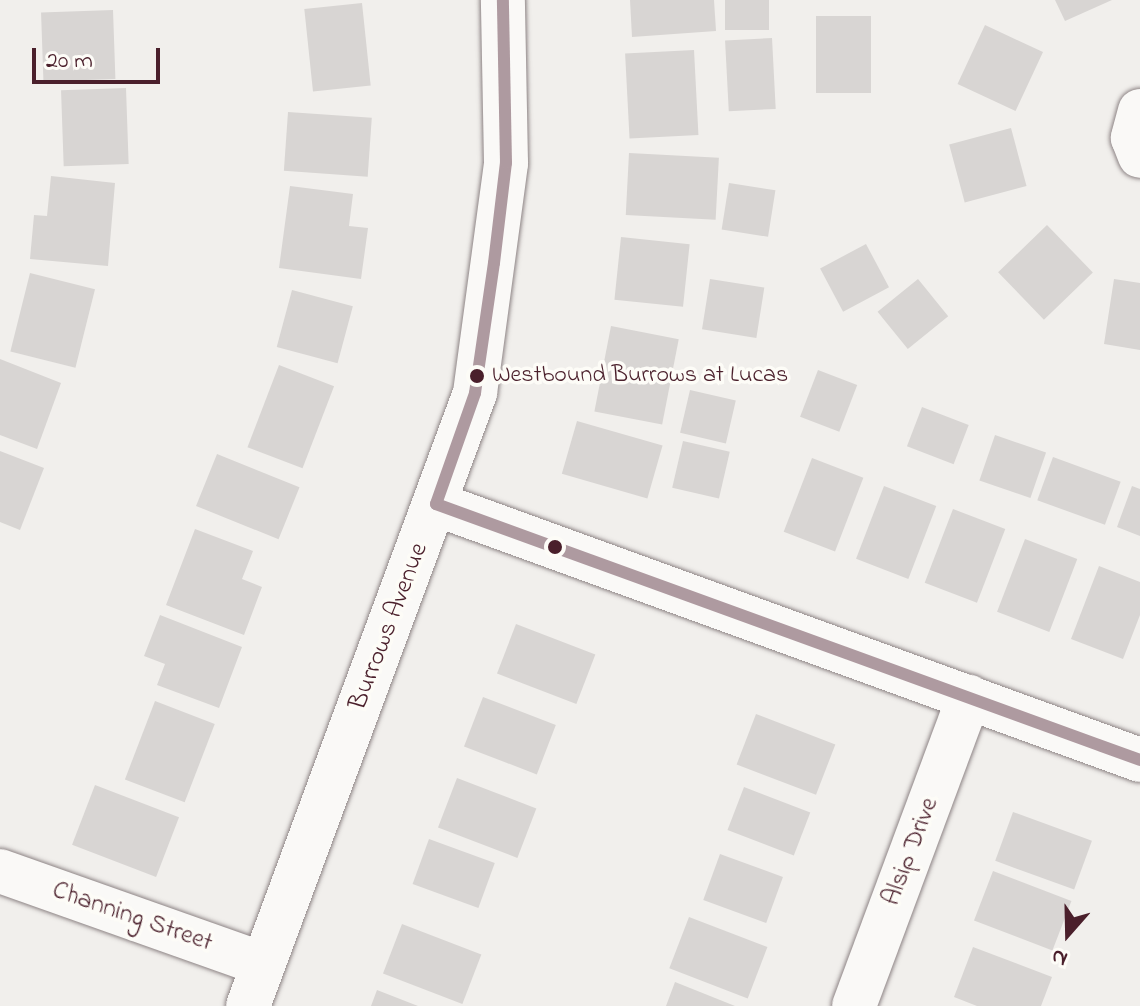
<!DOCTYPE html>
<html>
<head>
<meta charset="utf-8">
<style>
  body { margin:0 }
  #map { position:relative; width:1140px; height:1006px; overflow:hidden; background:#f1efec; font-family:"Indie Flower",sans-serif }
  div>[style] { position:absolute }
  .building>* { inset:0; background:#d8d5d3; transform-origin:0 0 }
  .roads { filter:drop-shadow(0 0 2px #8d8485) drop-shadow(0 0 2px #8d8485) }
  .street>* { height:44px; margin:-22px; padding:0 22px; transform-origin:22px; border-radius:22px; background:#faf9f7 }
  .secondary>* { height:44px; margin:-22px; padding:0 22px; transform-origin:22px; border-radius:22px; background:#faf9f7 }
  .bus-1>* { height:12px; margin:-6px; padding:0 6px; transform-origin:6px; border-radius:6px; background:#ae9aa0 }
  .dots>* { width:22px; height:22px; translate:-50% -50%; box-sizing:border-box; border:4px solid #fdfcf7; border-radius:50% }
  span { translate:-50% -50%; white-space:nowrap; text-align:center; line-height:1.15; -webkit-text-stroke:7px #fdfcf7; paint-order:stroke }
  .bus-label { font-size:24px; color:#4a1f2b }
  .left { translate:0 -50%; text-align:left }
  .street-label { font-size:26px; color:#4a1f2b }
  .north { position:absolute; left:1028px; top:894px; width:80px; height:80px; -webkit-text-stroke:6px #fdfcf7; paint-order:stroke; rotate:200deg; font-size:22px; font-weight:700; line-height:32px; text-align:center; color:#4a1f2b }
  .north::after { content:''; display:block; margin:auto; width:28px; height:36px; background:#4a1f2b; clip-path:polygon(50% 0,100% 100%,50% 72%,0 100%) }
  .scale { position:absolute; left:32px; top:48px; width:128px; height:36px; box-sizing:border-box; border:4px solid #4a1f2b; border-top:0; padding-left:10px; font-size:24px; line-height:28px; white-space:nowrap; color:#4a1f2b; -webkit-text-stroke:6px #fdfcf7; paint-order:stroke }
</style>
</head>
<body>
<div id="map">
  <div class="building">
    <i style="clip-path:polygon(630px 0,714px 0,716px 31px,632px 37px)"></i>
    <i style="left:725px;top:0;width:44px;height:30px"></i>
    <i style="clip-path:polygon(1055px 0,1112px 0,1065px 21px)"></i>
    <i style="left:362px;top:3px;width:83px;height:58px;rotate:84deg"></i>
    <i style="left:113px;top:10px;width:69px;height:72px;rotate:88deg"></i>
    <i style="left:816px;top:16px;width:55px;height:77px"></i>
    <i style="left:985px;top:25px;width:64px;height:65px;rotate:25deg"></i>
    <i style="left:772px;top:38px;width:71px;height:47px;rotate:87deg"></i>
    <i style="left:694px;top:50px;width:85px;height:69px;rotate:87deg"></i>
    <i style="left:126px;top:88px;width:76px;height:65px;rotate:88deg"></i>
    <i style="left:288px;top:112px;width:84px;height:59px;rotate:4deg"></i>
    <i style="left:1011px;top:128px;width:60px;height:64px;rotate:75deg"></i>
    <i style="left:629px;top:153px;width:90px;height:62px;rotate:3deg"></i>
    <i style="clip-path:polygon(51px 176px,115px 183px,108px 266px,30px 259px,34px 215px,47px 216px)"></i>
    <i style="left:729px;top:183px;width:47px;height:47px;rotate:9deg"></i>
    <i style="clip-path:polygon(290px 186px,353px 194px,349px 226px,368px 228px,361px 279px,279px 268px)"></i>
    <i style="left:1047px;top:225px;width:66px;height:68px;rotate:46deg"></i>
    <i style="left:621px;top:237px;width:69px;height:63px;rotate:6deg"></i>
    <i style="left:866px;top:244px;width:49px;height:52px;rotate:62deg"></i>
    <i style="left:30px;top:273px;width:67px;height:81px;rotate:14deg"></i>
    <i style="left:710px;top:279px;width:55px;height:51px;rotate:9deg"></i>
    <i style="left:918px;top:279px;width:48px;height:52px;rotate:51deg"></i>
    <i style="clip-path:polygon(1114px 279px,1140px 283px,1140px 350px,1104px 344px)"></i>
    <i style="left:292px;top:290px;width:63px;height:59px;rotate:15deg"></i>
    <i style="left:611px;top:326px;width:69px;height:87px;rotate:11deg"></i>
    <i style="clip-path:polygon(0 359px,61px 383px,37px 449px,0 435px)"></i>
    <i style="left:279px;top:365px;width:59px;height:88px;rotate:21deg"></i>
    <i style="left:818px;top:370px;width:42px;height:50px;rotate:21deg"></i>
    <i style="left:690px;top:390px;width:47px;height:44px;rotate:13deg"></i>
    <i style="left:922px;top:407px;width:50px;height:42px;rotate:21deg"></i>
    <i style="left:577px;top:421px;width:89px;height:55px;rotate:16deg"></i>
    <i style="left:995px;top:435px;width:54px;height:48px;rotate:19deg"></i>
    <i style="left:683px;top:441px;width:48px;height:48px;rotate:13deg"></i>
    <i style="clip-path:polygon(0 451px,44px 468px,20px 530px,0 522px)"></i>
    <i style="left:217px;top:454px;width:89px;height:56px;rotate:22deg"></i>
    <i style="left:1053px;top:457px;width:72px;height:46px;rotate:20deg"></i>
    <i style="left:812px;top:458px;width:55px;height:79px;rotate:21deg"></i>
    <i style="left:884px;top:486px;width:56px;height:78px;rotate:21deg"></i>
    <i style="clip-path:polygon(1132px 486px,1140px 489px,1140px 536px,1117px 527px)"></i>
    <i style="left:953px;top:509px;width:56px;height:79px;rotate:21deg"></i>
    <i style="clip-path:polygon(195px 529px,253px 551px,242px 579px,262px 587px,244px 635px,166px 605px)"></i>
    <i style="left:1025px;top:539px;width:56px;height:78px;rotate:21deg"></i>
    <i style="clip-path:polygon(1099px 566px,1140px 582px,1140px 615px,1123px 659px,1071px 639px)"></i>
    <i style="clip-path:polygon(160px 615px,242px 647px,219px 708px,157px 685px,165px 664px,144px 656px)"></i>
    <i style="left:516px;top:624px;width:85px;height:53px;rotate:21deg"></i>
    <i style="left:483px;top:697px;width:78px;height:53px;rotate:21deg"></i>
    <i style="left:155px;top:701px;width:64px;height:84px;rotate:21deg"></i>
    <i style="left:756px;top:714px;width:85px;height:54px;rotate:21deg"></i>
    <i style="left:457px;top:778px;width:85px;height:53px;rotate:21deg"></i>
    <i style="left:95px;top:785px;width:90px;height:64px;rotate:21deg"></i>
    <i style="left:744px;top:787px;width:71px;height:46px;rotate:21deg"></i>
    <i style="left:1013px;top:812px;width:84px;height:52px;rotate:20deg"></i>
    <i style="left:429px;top:839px;width:70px;height:48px;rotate:20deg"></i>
    <i style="left:720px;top:854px;width:67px;height:49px;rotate:20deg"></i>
    <i style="left:993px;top:871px;width:84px;height:53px;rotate:21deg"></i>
    <i style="left:689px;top:917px;width:84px;height:55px;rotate:21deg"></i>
    <i style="left:402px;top:924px;width:85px;height:53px;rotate:21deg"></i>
    <i style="clip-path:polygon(973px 947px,1052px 977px,1041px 1006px,977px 1006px,954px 997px)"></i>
    <i style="clip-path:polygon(675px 982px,735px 1006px,666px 1006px)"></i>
    <i style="clip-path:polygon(377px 990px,418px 1006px,371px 1006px)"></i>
  </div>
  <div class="roads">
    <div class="street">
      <i style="left:1140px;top:111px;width:28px;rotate:105deg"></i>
      <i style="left:1133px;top:138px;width:19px;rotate:69deg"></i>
      <i style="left:436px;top:504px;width:749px;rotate:19.98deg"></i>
      <i style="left:0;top:871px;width:279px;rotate:19.5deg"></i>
      <i style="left:854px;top:1006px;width:330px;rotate:-69.6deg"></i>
    </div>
    <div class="secondary">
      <i style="left:248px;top:1006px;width:654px;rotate:-69.68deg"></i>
      <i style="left:475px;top:393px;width:232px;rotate:-82.3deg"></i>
      <i style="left:506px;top:163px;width:163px;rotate:-91.1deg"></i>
    </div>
  </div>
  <div class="bus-1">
    <i style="left:436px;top:504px;width:749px;rotate:19.98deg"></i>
    <i style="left:436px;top:504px;width:118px;rotate:-70.6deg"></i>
    <i style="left:475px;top:393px;width:131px;rotate:-81.7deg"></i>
    <i style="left:494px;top:263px;width:101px;rotate:-83.2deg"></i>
    <i style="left:506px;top:163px;width:163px;rotate:-91.1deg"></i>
  </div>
  <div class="dots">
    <i style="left:477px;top:376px;background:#4a1f2b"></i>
    <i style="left:555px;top:547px;background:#4a1f2b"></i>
  </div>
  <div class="bus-label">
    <span class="left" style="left:492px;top:376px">Westbound Burrows at Lucas</span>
  </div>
  <div class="street-label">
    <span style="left:390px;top:627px;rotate:-69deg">Burrows Avenue</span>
    <span style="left:912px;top:852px;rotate:-69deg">Alsip Drive</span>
    <span style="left:132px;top:918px;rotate:19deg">Channing Street</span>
  </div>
  <div class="north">N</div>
  <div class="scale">20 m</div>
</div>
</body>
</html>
